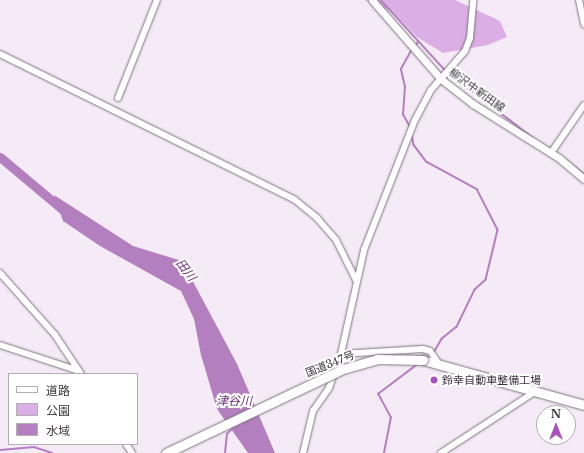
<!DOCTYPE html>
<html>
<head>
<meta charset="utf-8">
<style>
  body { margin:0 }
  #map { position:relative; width:584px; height:453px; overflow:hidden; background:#f5ebf7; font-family:"Libre Baskerville","Noto Sans JP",serif }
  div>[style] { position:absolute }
  .green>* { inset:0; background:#dbaee5 }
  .water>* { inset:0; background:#b47fbf }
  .stream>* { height:1.5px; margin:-0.75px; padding:0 0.75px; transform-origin:0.75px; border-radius:0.75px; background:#b47fbf }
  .river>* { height:9px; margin:-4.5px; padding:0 4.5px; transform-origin:4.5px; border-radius:4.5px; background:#b47fbf }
  .roads { filter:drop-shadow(0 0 1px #7d747f) drop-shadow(0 0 1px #7d747f) }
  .minor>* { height:6px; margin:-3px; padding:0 3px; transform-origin:3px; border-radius:3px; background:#fff }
  .major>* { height:7px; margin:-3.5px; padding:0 3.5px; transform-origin:3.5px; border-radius:3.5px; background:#fff }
  .highway>* { height:9px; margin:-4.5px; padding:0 4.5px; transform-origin:4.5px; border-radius:4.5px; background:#fff }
  .bridges { filter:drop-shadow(0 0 1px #7d747f) drop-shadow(0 0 1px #7d747f) }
  .highway-bridge>* { height:9px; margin:-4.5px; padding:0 4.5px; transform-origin:4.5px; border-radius:4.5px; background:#fff }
  .dots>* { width:11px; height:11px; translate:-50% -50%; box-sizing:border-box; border:2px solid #fff; border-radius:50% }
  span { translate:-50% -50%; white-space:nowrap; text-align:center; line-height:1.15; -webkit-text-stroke:4px #fff; paint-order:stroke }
  .street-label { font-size:11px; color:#3b373c }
  .poi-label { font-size:11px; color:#3b373c }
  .left { translate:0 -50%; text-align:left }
  .water-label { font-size:12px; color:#702f7d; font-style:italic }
  .legend { position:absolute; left:8px; top:373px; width:130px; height:72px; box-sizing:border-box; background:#fff; border:1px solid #b1afb1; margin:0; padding:5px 7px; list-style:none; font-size:12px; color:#3b373c }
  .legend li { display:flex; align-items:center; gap:8px; height:20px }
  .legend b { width:20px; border:1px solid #b1afb1 }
  .north { position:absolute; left:536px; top:405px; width:40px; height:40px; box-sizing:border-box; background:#fff; border:1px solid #b1afb1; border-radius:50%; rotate:0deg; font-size:11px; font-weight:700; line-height:16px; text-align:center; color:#3b373c }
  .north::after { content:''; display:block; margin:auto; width:14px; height:18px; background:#aa51bd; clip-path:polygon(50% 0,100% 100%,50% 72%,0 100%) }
</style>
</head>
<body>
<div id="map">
  <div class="green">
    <i style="clip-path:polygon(364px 0,455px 0,500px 21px,507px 37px,488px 45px,443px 53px,417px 37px,393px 12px)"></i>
  </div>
  <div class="water">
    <i style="clip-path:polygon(54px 195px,133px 246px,182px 261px,237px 364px,275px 453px,248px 453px,217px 409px,201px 355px,194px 319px,181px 291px,100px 246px,63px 221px)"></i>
  </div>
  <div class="stream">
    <i style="left:381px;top:0;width:96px;rotate:47.5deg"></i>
    <i style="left:415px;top:47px;width:6px;rotate:-59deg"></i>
    <i style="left:449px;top:73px;width:106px;rotate:37.7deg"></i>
    <i style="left:410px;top:127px;width:14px;rotate:-120deg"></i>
    <i style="left:403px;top:115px;width:28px;rotate:-86deg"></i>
    <i style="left:405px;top:87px;width:18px;rotate:-103deg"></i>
    <i style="left:401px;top:69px;width:23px;rotate:-61deg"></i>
    <i style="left:412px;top:134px;width:11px;rotate:80deg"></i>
    <i style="left:414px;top:145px;width:21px;rotate:53deg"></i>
    <i style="left:427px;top:162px;width:57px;rotate:28.4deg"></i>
    <i style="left:477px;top:189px;width:46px;rotate:62.9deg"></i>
    <i style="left:498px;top:230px;width:51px;rotate:103.5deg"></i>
    <i style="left:486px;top:280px;width:15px;rotate:138deg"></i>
    <i style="left:475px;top:290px;width:41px;rotate:115.9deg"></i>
    <i style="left:457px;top:327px;width:19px;rotate:141deg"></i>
    <i style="left:442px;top:339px;width:16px;rotate:120deg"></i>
    <i style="left:0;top:160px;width:10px;rotate:24deg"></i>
    <i style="left:566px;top:160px;width:23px;rotate:38deg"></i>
    <i style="left:0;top:450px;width:34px;rotate:-5deg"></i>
    <i style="left:34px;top:447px;width:19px;rotate:18deg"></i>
    <i style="left:225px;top:453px;width:19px;rotate:-84deg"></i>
    <i style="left:227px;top:434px;width:7px;rotate:-45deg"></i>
    <i style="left:384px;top:453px;width:36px;rotate:-79deg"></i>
    <i style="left:391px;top:418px;width:27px;rotate:-118deg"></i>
    <i style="left:378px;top:394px;width:51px;rotate:-37.1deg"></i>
  </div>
  <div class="river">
    <i style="left:0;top:157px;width:89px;rotate:40deg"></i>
  </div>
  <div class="roads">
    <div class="minor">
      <i style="left:579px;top:0;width:25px;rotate:78deg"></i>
      <i style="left:0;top:54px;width:329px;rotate:26.3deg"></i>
      <i style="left:295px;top:200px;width:28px;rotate:39deg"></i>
      <i style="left:317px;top:218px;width:29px;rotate:49deg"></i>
      <i style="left:336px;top:240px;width:45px;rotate:63.4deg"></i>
      <i style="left:118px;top:98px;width:105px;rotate:-68.3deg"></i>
      <i style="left:551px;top:153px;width:58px;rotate:-55.5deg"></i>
      <i style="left:0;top:273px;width:83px;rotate:48.4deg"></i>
      <i style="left:55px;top:335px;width:47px;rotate:56.3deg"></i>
      <i style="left:0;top:345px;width:83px;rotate:18.2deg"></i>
      <i style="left:341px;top:354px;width:82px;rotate:-3.5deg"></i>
      <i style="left:423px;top:349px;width:7px;rotate:16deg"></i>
      <i style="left:430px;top:351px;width:16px;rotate:55deg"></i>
      <i style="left:126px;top:444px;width:11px;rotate:56deg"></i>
      <i style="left:303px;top:453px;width:43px;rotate:-76.6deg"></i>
      <i style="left:313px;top:411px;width:28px;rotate:-55deg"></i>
      <i style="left:329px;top:388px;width:36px;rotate:-71deg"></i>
      <i style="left:341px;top:354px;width:107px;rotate:-77.5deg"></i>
      <i style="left:364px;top:250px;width:140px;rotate:-68.6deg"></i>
      <i style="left:415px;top:120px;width:34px;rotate:-62deg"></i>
      <i style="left:431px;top:90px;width:52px;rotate:-48.9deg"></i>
      <i style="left:465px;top:51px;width:14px;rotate:-69deg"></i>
      <i style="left:470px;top:38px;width:38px;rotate:-85deg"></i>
      <i style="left:441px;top:453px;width:113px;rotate:-33.1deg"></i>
    </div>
    <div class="major">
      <i style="left:372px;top:0;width:105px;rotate:48.9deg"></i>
      <i style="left:441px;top:79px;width:41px;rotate:38deg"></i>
      <i style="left:473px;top:104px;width:102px;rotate:32.1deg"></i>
      <i style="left:559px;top:158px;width:33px;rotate:40deg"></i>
    </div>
    <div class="highway">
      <i style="left:423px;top:360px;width:167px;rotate:15.6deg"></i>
    </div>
  </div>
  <div class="bridges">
    <div class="highway-bridge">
      <i style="left:166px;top:453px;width:196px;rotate:-25.4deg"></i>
      <i style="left:343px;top:369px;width:35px;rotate:-16deg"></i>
      <i style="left:377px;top:359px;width:46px;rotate:1.2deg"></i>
    </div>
  </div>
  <div class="dots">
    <i style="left:434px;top:380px;background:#aa51bd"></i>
  </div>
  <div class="street-label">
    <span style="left:477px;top:90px;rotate:36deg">柳沢中新田線</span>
    <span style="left:330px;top:364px;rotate:-22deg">国道347号</span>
  </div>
  <div class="poi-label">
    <span class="left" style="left:442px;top:380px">鈴幸自動車整備工場</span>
  </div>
  <div class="water-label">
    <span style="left:186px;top:270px;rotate:52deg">田川</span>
    <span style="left:234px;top:401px">津谷川</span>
  </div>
  <ul class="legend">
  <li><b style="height:5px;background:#fff"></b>道路</li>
  <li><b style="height:11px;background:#dbaee5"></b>公園</li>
  <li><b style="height:11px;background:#b47fbf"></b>水域</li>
  </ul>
  <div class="north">N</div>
</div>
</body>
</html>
